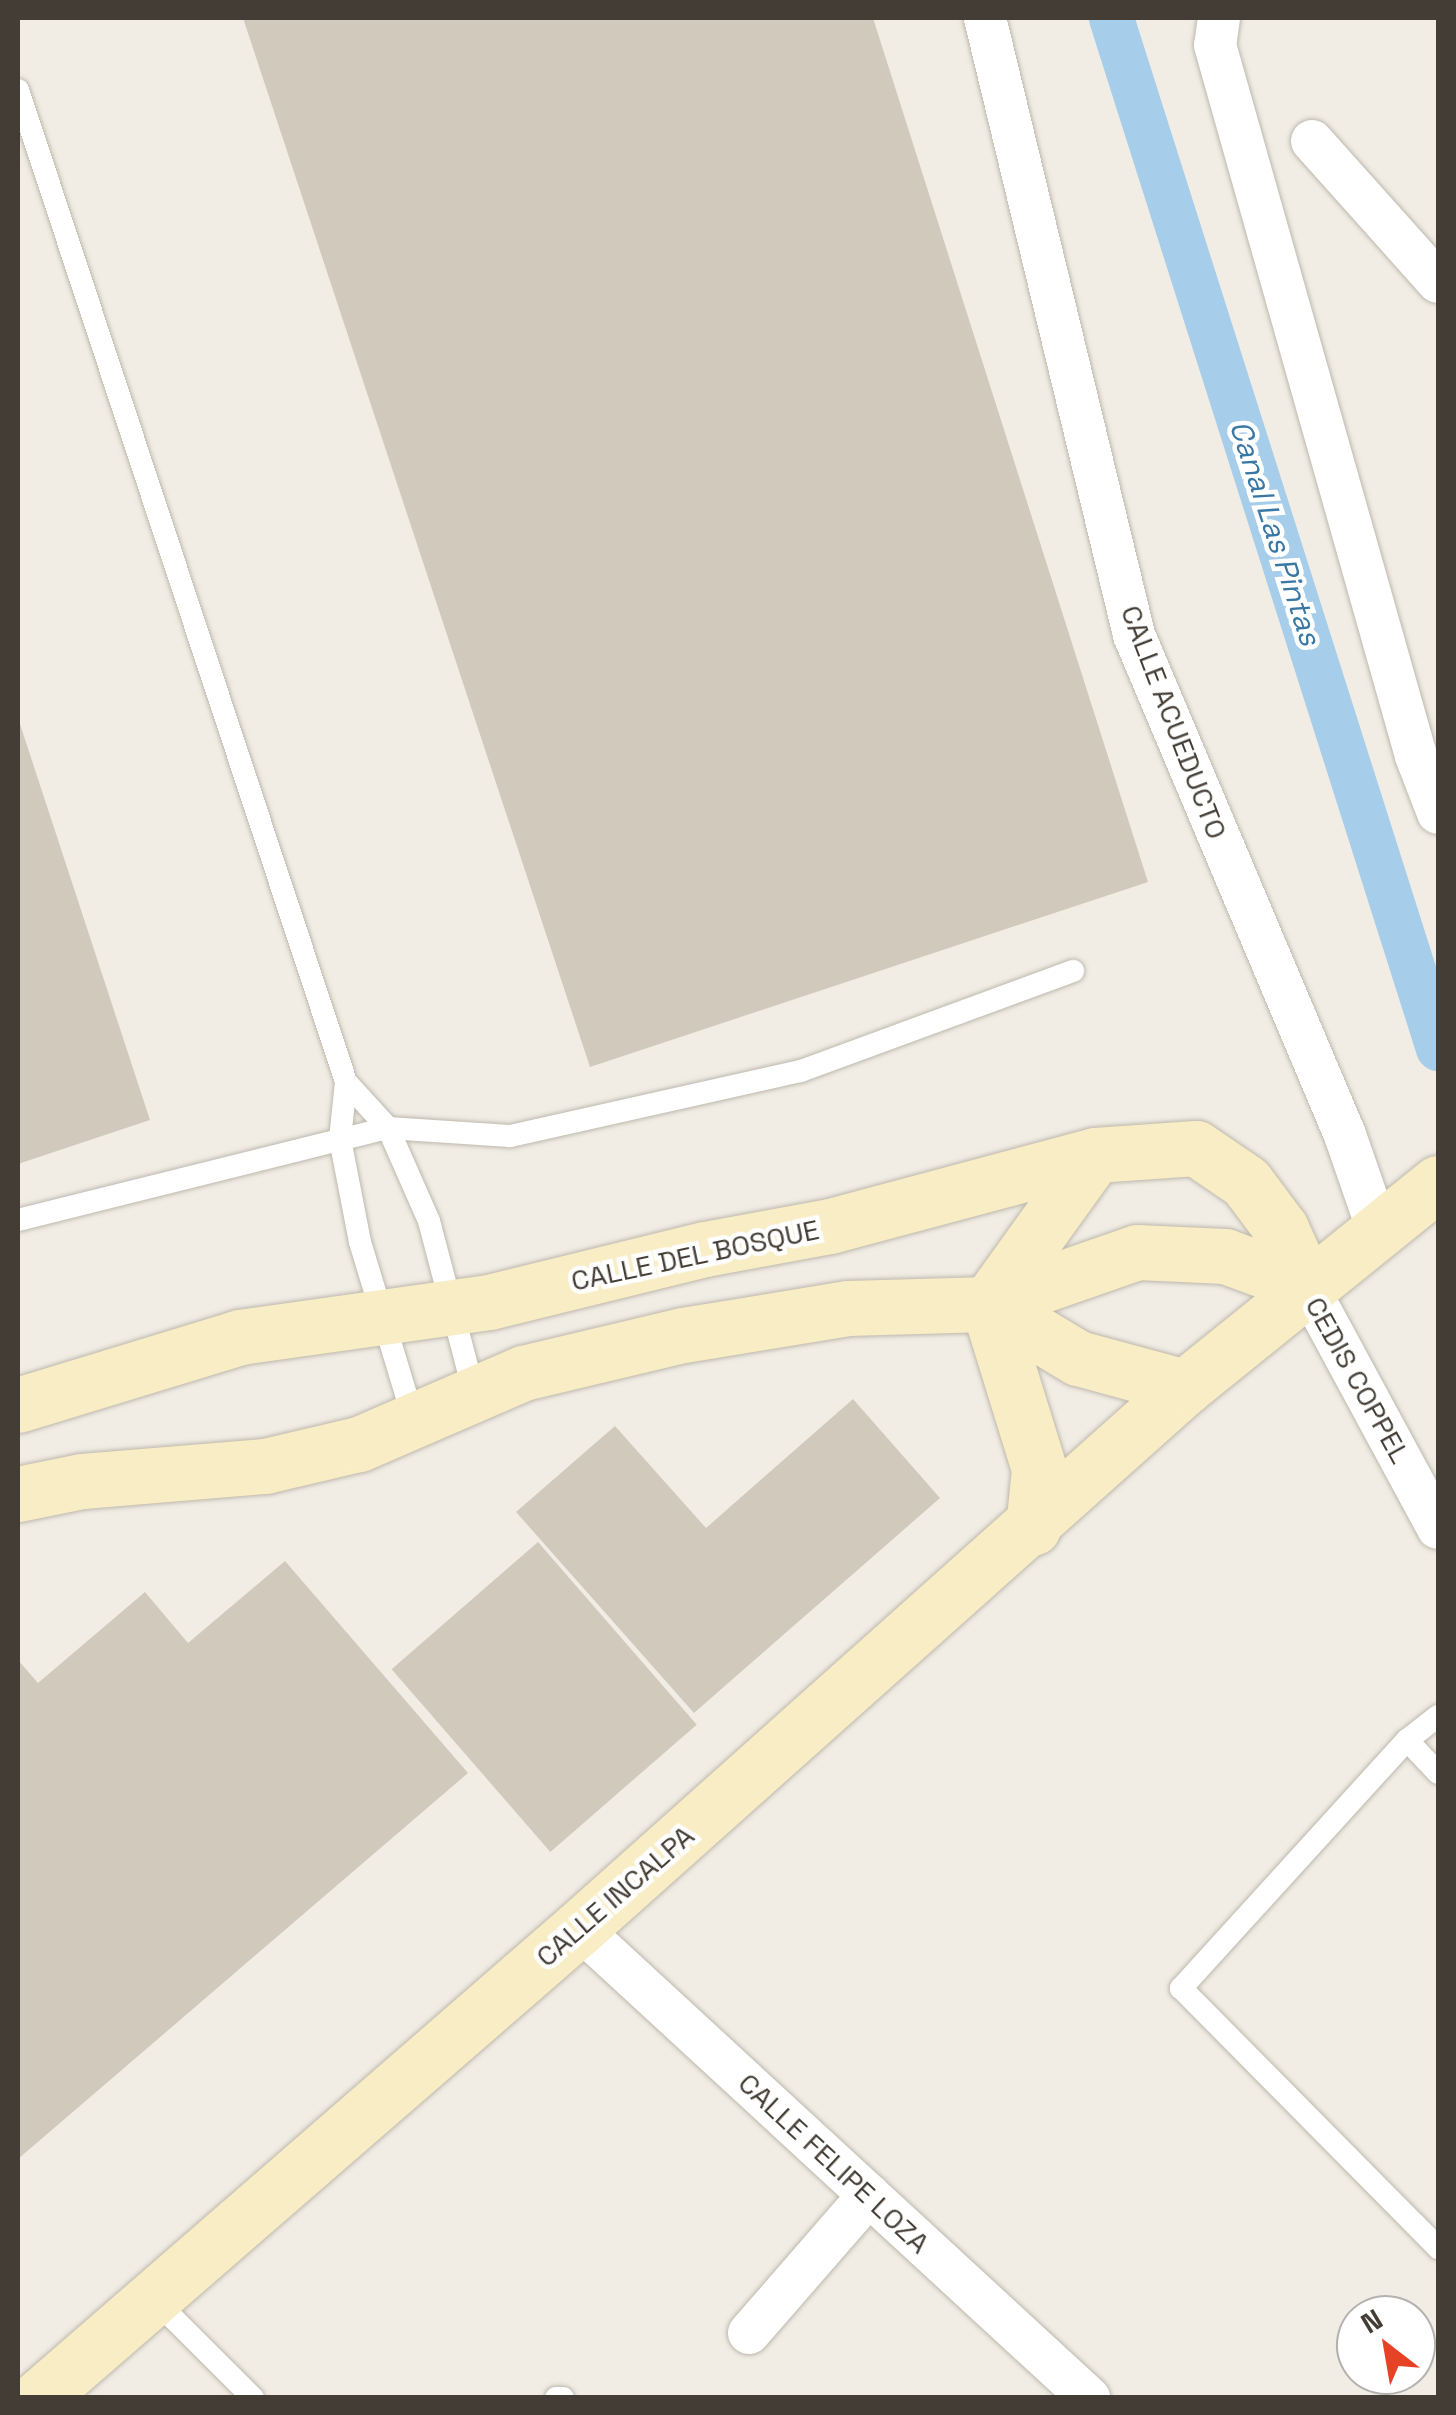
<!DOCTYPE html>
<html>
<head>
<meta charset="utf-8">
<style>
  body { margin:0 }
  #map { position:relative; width:1456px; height:2415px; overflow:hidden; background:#f1ede5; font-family:"Space Grotesk",sans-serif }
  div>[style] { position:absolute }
  .canal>* { height:45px; margin:-22.5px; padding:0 22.5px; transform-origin:22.5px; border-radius:22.5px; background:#a6cde9 }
  .building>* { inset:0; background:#d1c9bc; transform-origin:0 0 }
  .roads { filter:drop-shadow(0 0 2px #beb8ac) drop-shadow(0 0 2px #beb8ac) }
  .lane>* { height:22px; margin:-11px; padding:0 11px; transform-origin:11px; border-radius:11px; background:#fff }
  .street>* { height:42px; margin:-21px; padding:0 21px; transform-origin:21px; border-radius:21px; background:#fff }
  .secondary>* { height:55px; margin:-27.5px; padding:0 27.5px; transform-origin:27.5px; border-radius:27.5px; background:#f9edc6 }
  span { translate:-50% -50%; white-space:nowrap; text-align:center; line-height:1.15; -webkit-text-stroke:9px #fff; paint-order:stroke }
  .street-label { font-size:28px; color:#433d35 }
  .water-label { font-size:30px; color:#3977a4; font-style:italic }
  .frame { position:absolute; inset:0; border:20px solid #433d35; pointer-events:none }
  .north { position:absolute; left:1336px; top:2295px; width:100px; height:100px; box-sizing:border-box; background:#fff; border:2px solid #b4b1ae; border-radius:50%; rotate:329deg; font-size:28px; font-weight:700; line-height:40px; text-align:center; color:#433d35 }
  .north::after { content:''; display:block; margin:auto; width:35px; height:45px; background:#e64326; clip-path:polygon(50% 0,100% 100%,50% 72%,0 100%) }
</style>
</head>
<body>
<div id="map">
  <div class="canal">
    <i style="left:1111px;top:18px;width:1081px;rotate:72.39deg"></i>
  </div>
  <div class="building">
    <i style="clip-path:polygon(243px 18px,873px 18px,1148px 882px,590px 1067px)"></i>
    <i style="clip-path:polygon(18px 718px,150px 1120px,18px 1164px)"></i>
    <i style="clip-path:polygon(853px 1399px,940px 1498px,694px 1713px,516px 1512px,615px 1426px,706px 1528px)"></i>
    <i style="left:538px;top:1542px;width:242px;height:194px;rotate:49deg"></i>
    <i style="clip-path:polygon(285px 1561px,468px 1773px,18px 2159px,18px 1660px,38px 1683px,145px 1592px,188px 1643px)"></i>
  </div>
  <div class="roads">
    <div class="lane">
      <i style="left:18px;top:90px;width:1045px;rotate:71.7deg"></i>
      <i style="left:346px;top:1082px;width:57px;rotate:96deg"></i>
      <i style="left:340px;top:1139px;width:105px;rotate:79deg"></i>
      <i style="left:360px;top:1242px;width:184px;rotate:73.2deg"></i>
      <i style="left:346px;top:1082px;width:62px;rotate:47.6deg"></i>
      <i style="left:388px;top:1128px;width:102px;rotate:66.2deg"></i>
      <i style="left:429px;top:1221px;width:177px;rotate:75.3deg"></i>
      <i style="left:18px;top:1220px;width:381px;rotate:-14deg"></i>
      <i style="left:388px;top:1128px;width:122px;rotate:3.8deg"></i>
      <i style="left:510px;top:1136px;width:298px;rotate:-12.6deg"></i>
      <i style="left:801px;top:1071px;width:290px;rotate:-20.2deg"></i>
      <i style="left:1438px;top:1716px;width:39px;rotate:142deg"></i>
      <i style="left:1407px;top:1740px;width:336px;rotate:132.3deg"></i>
      <i style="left:1181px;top:1988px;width:366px;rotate:45.3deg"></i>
      <i style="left:1407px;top:1740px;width:45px;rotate:46.8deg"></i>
      <i style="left:154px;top:2299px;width:140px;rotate:45deg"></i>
      <i style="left:556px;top:2398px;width:7px"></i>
    </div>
    <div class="street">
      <i style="left:985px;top:18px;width:635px;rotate:76.42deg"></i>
      <i style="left:1134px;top:635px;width:543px;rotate:67.12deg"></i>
      <i style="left:1345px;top:1135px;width:104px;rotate:70.9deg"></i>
      <i style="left:1219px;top:18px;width:27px;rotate:98deg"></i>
      <i style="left:1215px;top:45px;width:739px;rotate:74.21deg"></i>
      <i style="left:1416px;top:756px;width:61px;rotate:68.9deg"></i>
      <i style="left:1312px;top:141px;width:189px;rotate:48.2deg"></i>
      <i style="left:1307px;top:1286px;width:275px;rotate:61.6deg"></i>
      <i style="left:579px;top:1928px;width:694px;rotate:42.66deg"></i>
      <i style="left:749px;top:2333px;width:183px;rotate:-49deg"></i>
    </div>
    <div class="secondary">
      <i style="left:988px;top:1304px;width:158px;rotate:-19.2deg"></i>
      <i style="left:1137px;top:1252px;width:88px;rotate:2.6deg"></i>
      <i style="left:1225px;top:1256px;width:87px;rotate:20.1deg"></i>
      <i style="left:988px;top:1304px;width:173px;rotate:72.8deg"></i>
      <i style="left:1039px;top:1469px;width:59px;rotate:95.8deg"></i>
      <i style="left:988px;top:1304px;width:183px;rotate:-54.3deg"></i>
      <i style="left:18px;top:1405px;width:232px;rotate:-17deg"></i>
      <i style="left:240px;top:1337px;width:251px;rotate:-8deg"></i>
      <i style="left:489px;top:1302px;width:222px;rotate:-13.8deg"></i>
      <i style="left:705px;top:1249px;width:127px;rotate:-10.4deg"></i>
      <i style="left:830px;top:1226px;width:274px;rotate:-15deg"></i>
      <i style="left:1095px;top:1155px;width:101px;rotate:-4deg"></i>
      <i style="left:1196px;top:1148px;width:60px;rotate:34.2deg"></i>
      <i style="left:1246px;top:1182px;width:59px;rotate:53.3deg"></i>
      <i style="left:1281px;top:1229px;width:63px;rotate:65.5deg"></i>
      <i style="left:18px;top:1494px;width:65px;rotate:-11.5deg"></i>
      <i style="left:82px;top:1481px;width:184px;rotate:-4.7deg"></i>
      <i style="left:265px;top:1466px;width:97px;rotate:-13.2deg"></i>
      <i style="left:359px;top:1444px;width:179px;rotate:-23.4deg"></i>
      <i style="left:523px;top:1373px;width:164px;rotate:-13.4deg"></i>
      <i style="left:683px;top:1335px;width:167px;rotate:-9.3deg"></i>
      <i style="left:848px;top:1308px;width:140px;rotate:-1.6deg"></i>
      <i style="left:988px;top:1304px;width:105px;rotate:31deg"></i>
      <i style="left:1078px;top:1358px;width:111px;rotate:15.2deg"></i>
      <i style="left:38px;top:2398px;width:717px;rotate:-40.98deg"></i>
      <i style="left:579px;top:1928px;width:812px;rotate:-41.76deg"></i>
      <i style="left:1185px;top:1387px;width:325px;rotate:-38.9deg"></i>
    </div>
  </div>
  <div class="street-label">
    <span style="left:1174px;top:722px;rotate:69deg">CALLE ACUEDUCTO</span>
    <span style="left:695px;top:1255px;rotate:-12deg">CALLE DEL BOSQUE</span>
    <span style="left:1358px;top:1380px;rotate:61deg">CEDIS COPPEL</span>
    <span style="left:615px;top:1896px;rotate:-41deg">CALLE INCALPA</span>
    <span style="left:834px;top:2163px;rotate:43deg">CALLE FELIPE LOZA</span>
  </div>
  <div class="water-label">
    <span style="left:1275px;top:533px;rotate:72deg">Canal Las Pintas</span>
  </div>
  <div class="frame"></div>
  <div class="north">N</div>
</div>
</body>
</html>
